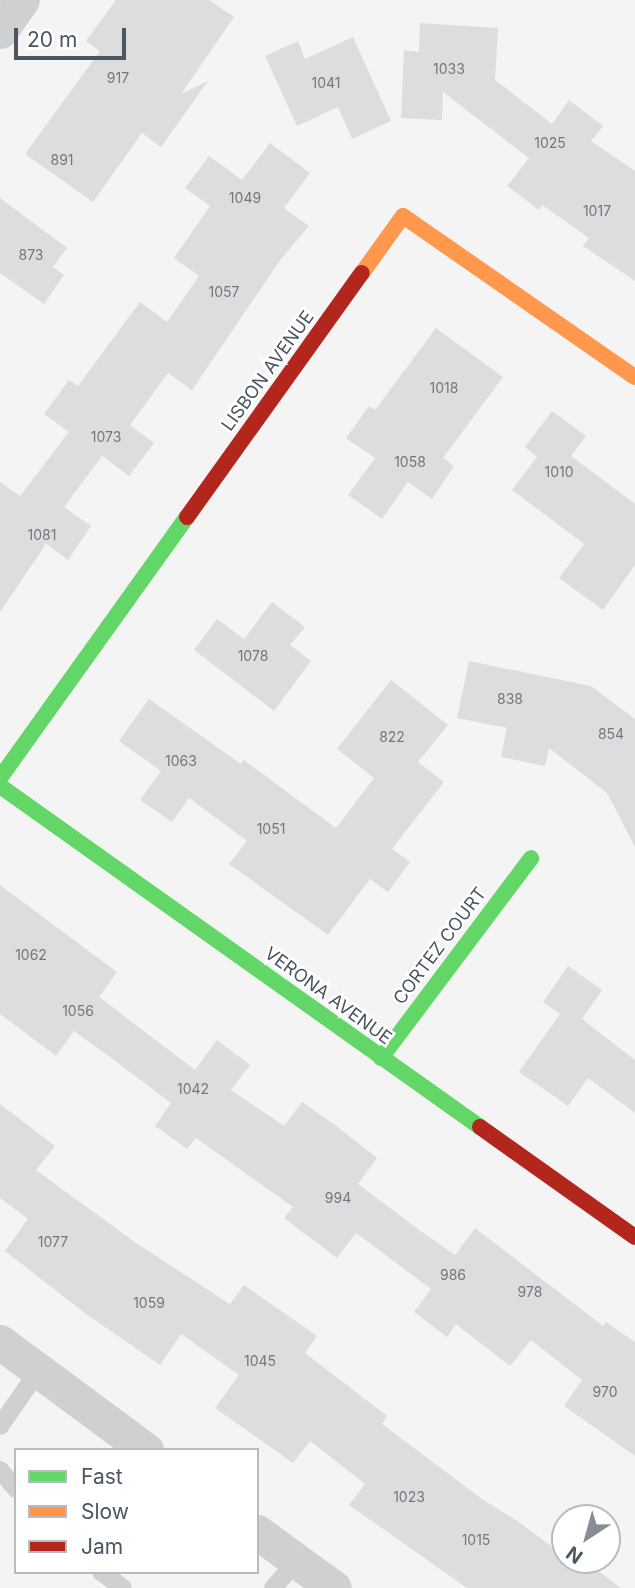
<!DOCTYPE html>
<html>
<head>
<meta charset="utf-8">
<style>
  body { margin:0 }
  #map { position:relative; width:635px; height:1588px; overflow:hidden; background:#f4f4f4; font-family:Inter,sans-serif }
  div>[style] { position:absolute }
  .building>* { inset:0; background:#ddddde }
  .lane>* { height:18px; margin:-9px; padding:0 9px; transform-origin:9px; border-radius:9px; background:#ced0d2 }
  .street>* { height:35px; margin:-17.5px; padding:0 17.5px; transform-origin:17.5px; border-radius:17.5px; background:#ced0d2 }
  .fast>* { height:16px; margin:-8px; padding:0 8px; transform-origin:8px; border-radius:8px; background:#63d668 }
  .slow>* { height:16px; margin:-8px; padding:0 8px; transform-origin:8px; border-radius:8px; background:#ff974d }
  .jam>* { height:16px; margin:-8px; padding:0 8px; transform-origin:8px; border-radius:8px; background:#b3261e }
  span { translate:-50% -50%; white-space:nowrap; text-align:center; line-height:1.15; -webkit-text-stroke:5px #fff; paint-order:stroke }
  .number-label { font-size:14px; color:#707881 }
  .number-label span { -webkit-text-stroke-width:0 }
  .street-label { font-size:18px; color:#4a5661 }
  .legend { position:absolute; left:14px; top:1448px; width:245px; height:126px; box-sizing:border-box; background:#fff; border:2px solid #b7bbc0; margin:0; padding:9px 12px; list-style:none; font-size:21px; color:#4a5661 }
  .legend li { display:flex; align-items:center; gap:14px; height:35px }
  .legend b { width:35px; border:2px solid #b7bbc0 }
  .north { position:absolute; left:551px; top:1504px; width:70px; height:70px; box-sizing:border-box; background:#fff; border:2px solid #b7bbc0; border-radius:50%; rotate:216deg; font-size:19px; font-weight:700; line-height:28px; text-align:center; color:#4a5661 }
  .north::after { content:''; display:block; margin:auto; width:24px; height:32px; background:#868d94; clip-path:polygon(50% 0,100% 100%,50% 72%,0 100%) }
  .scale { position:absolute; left:14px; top:28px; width:112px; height:32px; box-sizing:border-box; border:4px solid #4a5661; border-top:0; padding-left:9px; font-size:21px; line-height:24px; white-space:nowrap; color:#4a5661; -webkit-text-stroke:5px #fff; paint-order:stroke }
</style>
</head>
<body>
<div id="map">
  <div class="building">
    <i style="clip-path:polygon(116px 0,209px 0,234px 17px,181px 94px,208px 81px,161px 147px,142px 133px,93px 202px,25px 154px,100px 51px,86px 41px)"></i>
    <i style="clip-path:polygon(420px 23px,498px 28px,495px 80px,552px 124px,569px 100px,603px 126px,591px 141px,635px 171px,635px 281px,583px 246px,589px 238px,542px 205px,539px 210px,507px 186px,529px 158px,443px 92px,442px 120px,401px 118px,404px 50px,419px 52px)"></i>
    <i style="clip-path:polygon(353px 37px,391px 121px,352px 139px,338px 107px,297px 126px,265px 56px,298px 41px,305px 59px)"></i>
    <i style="clip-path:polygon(270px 143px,310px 173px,284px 208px,309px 226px,281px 259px,192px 390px,168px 373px,130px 425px,154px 443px,129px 476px,102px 456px,64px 507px,91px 526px,68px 560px,46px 544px,0 612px,0 482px,20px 496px,69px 432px,44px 414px,69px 380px,78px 386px,140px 302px,167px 322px,199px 276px,174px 258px,210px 206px,185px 188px,209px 156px,242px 180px)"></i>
    <i style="clip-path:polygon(0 198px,67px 248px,53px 267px,64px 275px,44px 304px,0 273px)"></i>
    <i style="clip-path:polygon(436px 328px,503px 377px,443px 458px,454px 466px,432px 499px,408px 482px,382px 519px,348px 495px,375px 458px,346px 438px,369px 406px,375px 410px)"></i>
    <i style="clip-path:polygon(552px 411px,586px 436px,571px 456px,635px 504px,635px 565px,603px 610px,559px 578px,584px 544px,512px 490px,537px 457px,525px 447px)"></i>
    <i style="clip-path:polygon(272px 602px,305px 627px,290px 645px,311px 661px,274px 711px,194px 650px,217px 619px,244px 639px)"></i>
    <i style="clip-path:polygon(469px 661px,591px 686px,635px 719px,635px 847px,607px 793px,549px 748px,545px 766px,501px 757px,507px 728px,457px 718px)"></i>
    <i style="clip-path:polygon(391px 680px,448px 725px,418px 762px,444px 782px,392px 849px,410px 862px,388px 892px,370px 879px,328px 935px,229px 864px,247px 841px,189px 798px,172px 822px,140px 800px,161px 771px,119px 741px,149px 699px,241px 764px,244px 760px,336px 828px,374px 778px,337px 749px)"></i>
    <i style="clip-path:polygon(0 885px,117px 972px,99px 997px,195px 1070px,217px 1040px,250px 1065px,231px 1090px,284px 1126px,302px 1102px,335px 1125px,377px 1158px,358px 1184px,418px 1229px,455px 1255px,475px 1228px,603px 1326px,606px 1322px,635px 1342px,635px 1456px,564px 1406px,582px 1380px,531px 1340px,510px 1366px,456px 1324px,447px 1337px,414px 1312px,431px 1289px,356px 1233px,337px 1258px,284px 1218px,293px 1207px,196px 1138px,187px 1149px,155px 1126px,171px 1103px,110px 1057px,74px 1031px,56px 1056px,0 1014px)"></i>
    <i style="clip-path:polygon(568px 966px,602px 990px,582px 1019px,635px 1060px,635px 1113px,588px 1078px,568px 1106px,519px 1072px,560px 1014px,543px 1002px)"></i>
    <i style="clip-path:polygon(0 1104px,55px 1146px,36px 1170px,136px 1243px,230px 1304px,244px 1285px,317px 1336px,305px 1353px,387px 1416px,382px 1424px,482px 1499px,519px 1522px,565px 1557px,565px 1560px,584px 1560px,621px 1588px,467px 1588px,349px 1505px,365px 1484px,310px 1441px,293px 1463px,215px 1408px,239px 1375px,181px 1334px,160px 1365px,86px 1314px,5px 1251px,28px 1219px,0 1198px)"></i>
  </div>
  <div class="lane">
    <i style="left:0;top:1426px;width:68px;rotate:-55.1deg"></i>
    <i style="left:0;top:1470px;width:25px;rotate:50deg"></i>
    <i style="left:101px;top:1572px;width:27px;rotate:36deg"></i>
    <i style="left:273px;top:1588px;width:36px;rotate:-48deg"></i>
  </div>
  <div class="street">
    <i style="left:0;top:31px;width:38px;rotate:-55deg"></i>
    <i style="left:0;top:1342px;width:182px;rotate:36.5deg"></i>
    <i style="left:257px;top:1532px;width:95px;rotate:36deg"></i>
  </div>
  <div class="fast">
    <i style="left:0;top:778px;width:321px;rotate:-54.4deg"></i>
    <i style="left:0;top:786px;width:589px;rotate:35.39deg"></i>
    <i style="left:381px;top:1058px;width:250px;rotate:-53.1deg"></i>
  </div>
  <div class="slow">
    <i style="left:362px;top:273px;width:70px;rotate:-54.3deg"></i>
    <i style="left:403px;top:216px;width:282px;rotate:34.8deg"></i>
  </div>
  <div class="jam">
    <i style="left:187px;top:517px;width:300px;rotate:-54.4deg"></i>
    <i style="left:480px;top:1127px;width:190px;rotate:35.4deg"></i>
  </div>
  <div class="number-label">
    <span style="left:449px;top:69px">1033</span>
    <span style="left:118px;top:78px">917</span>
    <span style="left:326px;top:83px">1041</span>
    <span style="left:550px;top:143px">1025</span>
    <span style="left:62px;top:160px">891</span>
    <span style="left:245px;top:198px">1049</span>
    <span style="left:597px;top:211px">1017</span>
    <span style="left:31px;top:255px">873</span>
    <span style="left:224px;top:292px">1057</span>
    <span style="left:444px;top:388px">1018</span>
    <span style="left:106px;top:437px">1073</span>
    <span style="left:410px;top:462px">1058</span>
    <span style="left:559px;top:472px">1010</span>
    <span style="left:42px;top:535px">1081</span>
    <span style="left:253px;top:656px">1078</span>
    <span style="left:510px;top:699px">838</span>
    <span style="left:611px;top:734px">854</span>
    <span style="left:392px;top:737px">822</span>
    <span style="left:181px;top:761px">1063</span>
    <span style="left:271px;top:829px">1051</span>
    <span style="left:31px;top:955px">1062</span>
    <span style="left:78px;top:1011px">1056</span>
    <span style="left:193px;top:1089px">1042</span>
    <span style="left:338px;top:1198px">994</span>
    <span style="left:53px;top:1242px">1077</span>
    <span style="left:453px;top:1275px">986</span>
    <span style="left:530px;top:1292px">978</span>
    <span style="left:149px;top:1303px">1059</span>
    <span style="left:260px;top:1361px">1045</span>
    <span style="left:605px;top:1392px">970</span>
    <span style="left:409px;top:1497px">1023</span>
    <span style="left:476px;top:1540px">1015</span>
  </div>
  <div class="street-label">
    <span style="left:268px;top:371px;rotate:-54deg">LISBON AVENUE</span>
    <span style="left:440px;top:946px;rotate:-53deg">CORTEZ COURT</span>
    <span style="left:328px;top:996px;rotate:36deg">VERONA AVENUE</span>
  </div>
  <ul class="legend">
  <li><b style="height:9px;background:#63d668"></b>Fast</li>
  <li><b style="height:9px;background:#ff974d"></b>Slow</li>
  <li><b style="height:9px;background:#b3261e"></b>Jam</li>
  </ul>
  <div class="north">N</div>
  <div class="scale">20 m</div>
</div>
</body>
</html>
